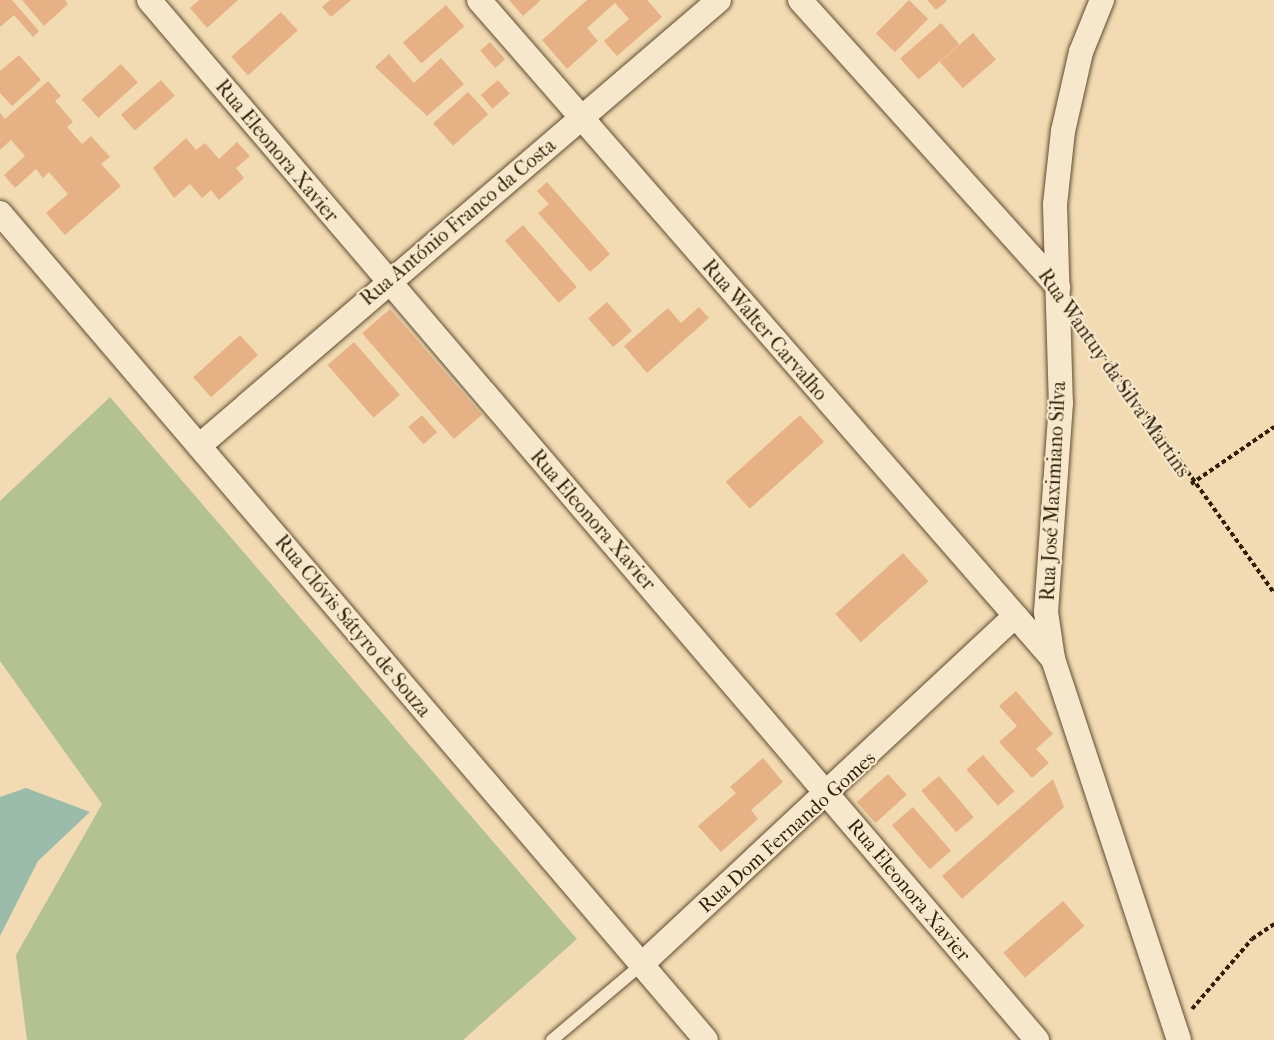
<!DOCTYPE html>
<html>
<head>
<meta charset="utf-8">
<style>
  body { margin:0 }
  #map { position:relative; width:1274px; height:1040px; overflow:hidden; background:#f2dbb2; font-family:"IM FELL French Canon",serif }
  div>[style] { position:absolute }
  .green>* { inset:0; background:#b4c190 }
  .water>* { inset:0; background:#9bbbab }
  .building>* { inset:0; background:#e7b186; transform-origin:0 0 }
  .path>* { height:4px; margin-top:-2px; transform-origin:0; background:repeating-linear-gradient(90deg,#301e08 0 4.5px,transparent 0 7.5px) }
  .roads { filter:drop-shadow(0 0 2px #604d32) drop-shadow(0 0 2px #604d32) }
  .service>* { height:12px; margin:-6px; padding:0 6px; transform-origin:6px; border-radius:6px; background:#f7e8cd }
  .minor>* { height:24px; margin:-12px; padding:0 12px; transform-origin:12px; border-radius:12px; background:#f7e8cd }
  span { translate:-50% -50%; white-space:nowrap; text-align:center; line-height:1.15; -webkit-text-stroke:4.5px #f7e8cd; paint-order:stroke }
  .street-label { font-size:20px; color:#301e08 }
</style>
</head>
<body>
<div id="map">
  <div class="green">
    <i style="clip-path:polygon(110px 397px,577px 939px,463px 1040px,27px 1040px,16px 955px,102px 804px,0 661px,0 501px)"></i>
  </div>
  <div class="water">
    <i style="clip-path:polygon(26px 788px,90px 812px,38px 861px,0 936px,0 797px)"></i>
  </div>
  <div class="building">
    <i style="clip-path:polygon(0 0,12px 0,39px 31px,33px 37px,14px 15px,0 27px)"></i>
    <i style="clip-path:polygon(22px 0,65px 0,68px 4px,44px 26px)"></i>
    <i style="clip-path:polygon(199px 0,238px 0,207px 28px,190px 8px)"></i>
    <i style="clip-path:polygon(330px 0,351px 0,331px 17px,322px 7px)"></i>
    <i style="clip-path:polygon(509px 0,541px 0,523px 16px)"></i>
    <i style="clip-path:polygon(587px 0,647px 0,662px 17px,617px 56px,604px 41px,629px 19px,615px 3px,587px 28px,598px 41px,567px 69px,542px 40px)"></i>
    <i style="left:909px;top:0;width:27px;height:47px;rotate:45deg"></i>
    <i style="clip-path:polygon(927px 0,945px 0,947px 1px,936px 10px)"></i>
    <i style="left:446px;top:5px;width:28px;height:57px;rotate:49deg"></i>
    <i style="left:281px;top:12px;width:25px;height:67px;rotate:48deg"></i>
    <i style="left:941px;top:23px;width:28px;height:54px;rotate:49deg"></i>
    <i style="left:973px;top:33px;width:35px;height:44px;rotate:49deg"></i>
    <i style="left:490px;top:42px;width:23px;height:13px;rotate:49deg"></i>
    <i style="clip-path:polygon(389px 54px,414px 83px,441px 58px,464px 84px,427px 116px,375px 67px)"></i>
    <i style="clip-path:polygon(19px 55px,41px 80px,12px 106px,0 93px,0 71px)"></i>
    <i style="left:121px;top:64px;width:25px;height:53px;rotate:48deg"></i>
    <i style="left:161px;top:80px;width:21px;height:53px;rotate:49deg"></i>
    <i style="left:498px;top:80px;width:18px;height:23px;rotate:49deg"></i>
    <i style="clip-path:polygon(48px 81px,61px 96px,55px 101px,73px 122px,67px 127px,82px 144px,91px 136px,110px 157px,101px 164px,121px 186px,65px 235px,46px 213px,68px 194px,49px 172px,43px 178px,36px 169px,15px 188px,4px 175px,25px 156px,11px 140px,0 150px,0 113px,5px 119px)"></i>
    <i style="left:468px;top:92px;width:30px;height:47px;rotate:48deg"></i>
    <i style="clip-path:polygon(186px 138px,196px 150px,205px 143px,219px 159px,237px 142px,250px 156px,236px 168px,244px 178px,219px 200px,211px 190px,202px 198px,190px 184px,174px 198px,153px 168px)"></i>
    <i style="clip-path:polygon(547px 182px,610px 254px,590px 272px,538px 213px,549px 204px,537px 191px)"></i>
    <i style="left:523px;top:225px;width:82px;height:24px;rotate:49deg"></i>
    <i style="left:607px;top:302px;width:38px;height:25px;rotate:49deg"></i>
    <i style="clip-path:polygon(699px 307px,709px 318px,647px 373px,624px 346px,668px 308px,681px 323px)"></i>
    <i style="left:390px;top:309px;width:140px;height:37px;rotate:49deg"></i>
    <i style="left:240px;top:335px;width:27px;height:63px;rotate:48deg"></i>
    <i style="left:354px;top:342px;width:70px;height:35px;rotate:49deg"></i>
    <i style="left:422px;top:415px;width:23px;height:18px;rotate:49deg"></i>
    <i style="left:800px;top:415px;width:36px;height:100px;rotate:48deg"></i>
    <i style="left:903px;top:553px;width:38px;height:91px;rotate:48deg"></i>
    <i style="clip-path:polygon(1016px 691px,1053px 734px,1036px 749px,1049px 763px,1032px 778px,999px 742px,1017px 726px,999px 706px)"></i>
    <i style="left:983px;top:755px;width:48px;height:22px;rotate:49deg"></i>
    <i style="clip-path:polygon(763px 758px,783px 782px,751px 810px,758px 819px,721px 852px,698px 826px,736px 793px,730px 787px)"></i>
    <i style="left:888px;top:774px;width:28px;height:42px;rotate:48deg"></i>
    <i style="left:939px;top:776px;width:54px;height:23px;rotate:50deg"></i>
    <i style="clip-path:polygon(1053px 779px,1064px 807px,962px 899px,942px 876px)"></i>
    <i style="left:913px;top:807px;width:58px;height:28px;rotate:49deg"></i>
    <i style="left:1063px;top:901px;width:33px;height:79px;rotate:49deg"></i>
  </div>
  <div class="path">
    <i style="left:1083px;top:325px;width:329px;rotate:54.5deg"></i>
    <i style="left:1191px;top:484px;width:101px;rotate:-34.5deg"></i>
    <i style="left:1192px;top:1009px;width:92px;rotate:-49.4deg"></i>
    <i style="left:1252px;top:939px;width:27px;rotate:-34deg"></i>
  </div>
  <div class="roads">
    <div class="service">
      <i style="left:552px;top:1040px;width:116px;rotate:-40.1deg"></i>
    </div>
    <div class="minor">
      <i style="left:149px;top:0;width:1368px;rotate:49.51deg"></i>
      <i style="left:479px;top:0;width:874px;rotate:48.94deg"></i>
      <i style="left:800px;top:0;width:386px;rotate:48deg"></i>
      <i style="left:1102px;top:0;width:56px;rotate:112deg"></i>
      <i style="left:1081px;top:52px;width:81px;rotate:102.8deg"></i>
      <i style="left:1063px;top:131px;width:74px;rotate:96.2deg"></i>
      <i style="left:1055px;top:205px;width:198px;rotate:88.3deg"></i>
      <i style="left:1061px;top:403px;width:210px;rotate:94.1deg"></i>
      <i style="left:1046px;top:612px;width:48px;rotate:81.5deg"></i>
      <i style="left:1053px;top:659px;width:401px;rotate:71.7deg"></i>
      <i style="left:0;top:213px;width:1087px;rotate:49.51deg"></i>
      <i style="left:199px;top:446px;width:685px;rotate:-40.62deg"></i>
      <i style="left:641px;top:965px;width:512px;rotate:-43.02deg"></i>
    </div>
  </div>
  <div class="street-label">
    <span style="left:277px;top:151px;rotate:50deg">Rua Eleonora Xavier</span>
    <span style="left:458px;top:222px;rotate:-40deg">Rua António Franco da Costa</span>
    <span style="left:765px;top:330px;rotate:49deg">Rua Walter Carvalho</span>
    <span style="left:1114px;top:373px;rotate:55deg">Rua Wantuy da Silva Martins</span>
    <span style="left:1053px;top:491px;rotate:-87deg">Rua José Maximiano Silva</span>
    <span style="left:593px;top:520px;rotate:49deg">Rua Eleonora Xavier</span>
    <span style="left:353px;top:626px;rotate:50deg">Rua Clóvis Sátyro de Souza</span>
    <span style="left:787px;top:832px;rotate:-42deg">Rua Dom Fernando Gomes</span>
    <span style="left:909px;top:890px;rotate:50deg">Rua Eleonora Xavier</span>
  </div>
</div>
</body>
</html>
